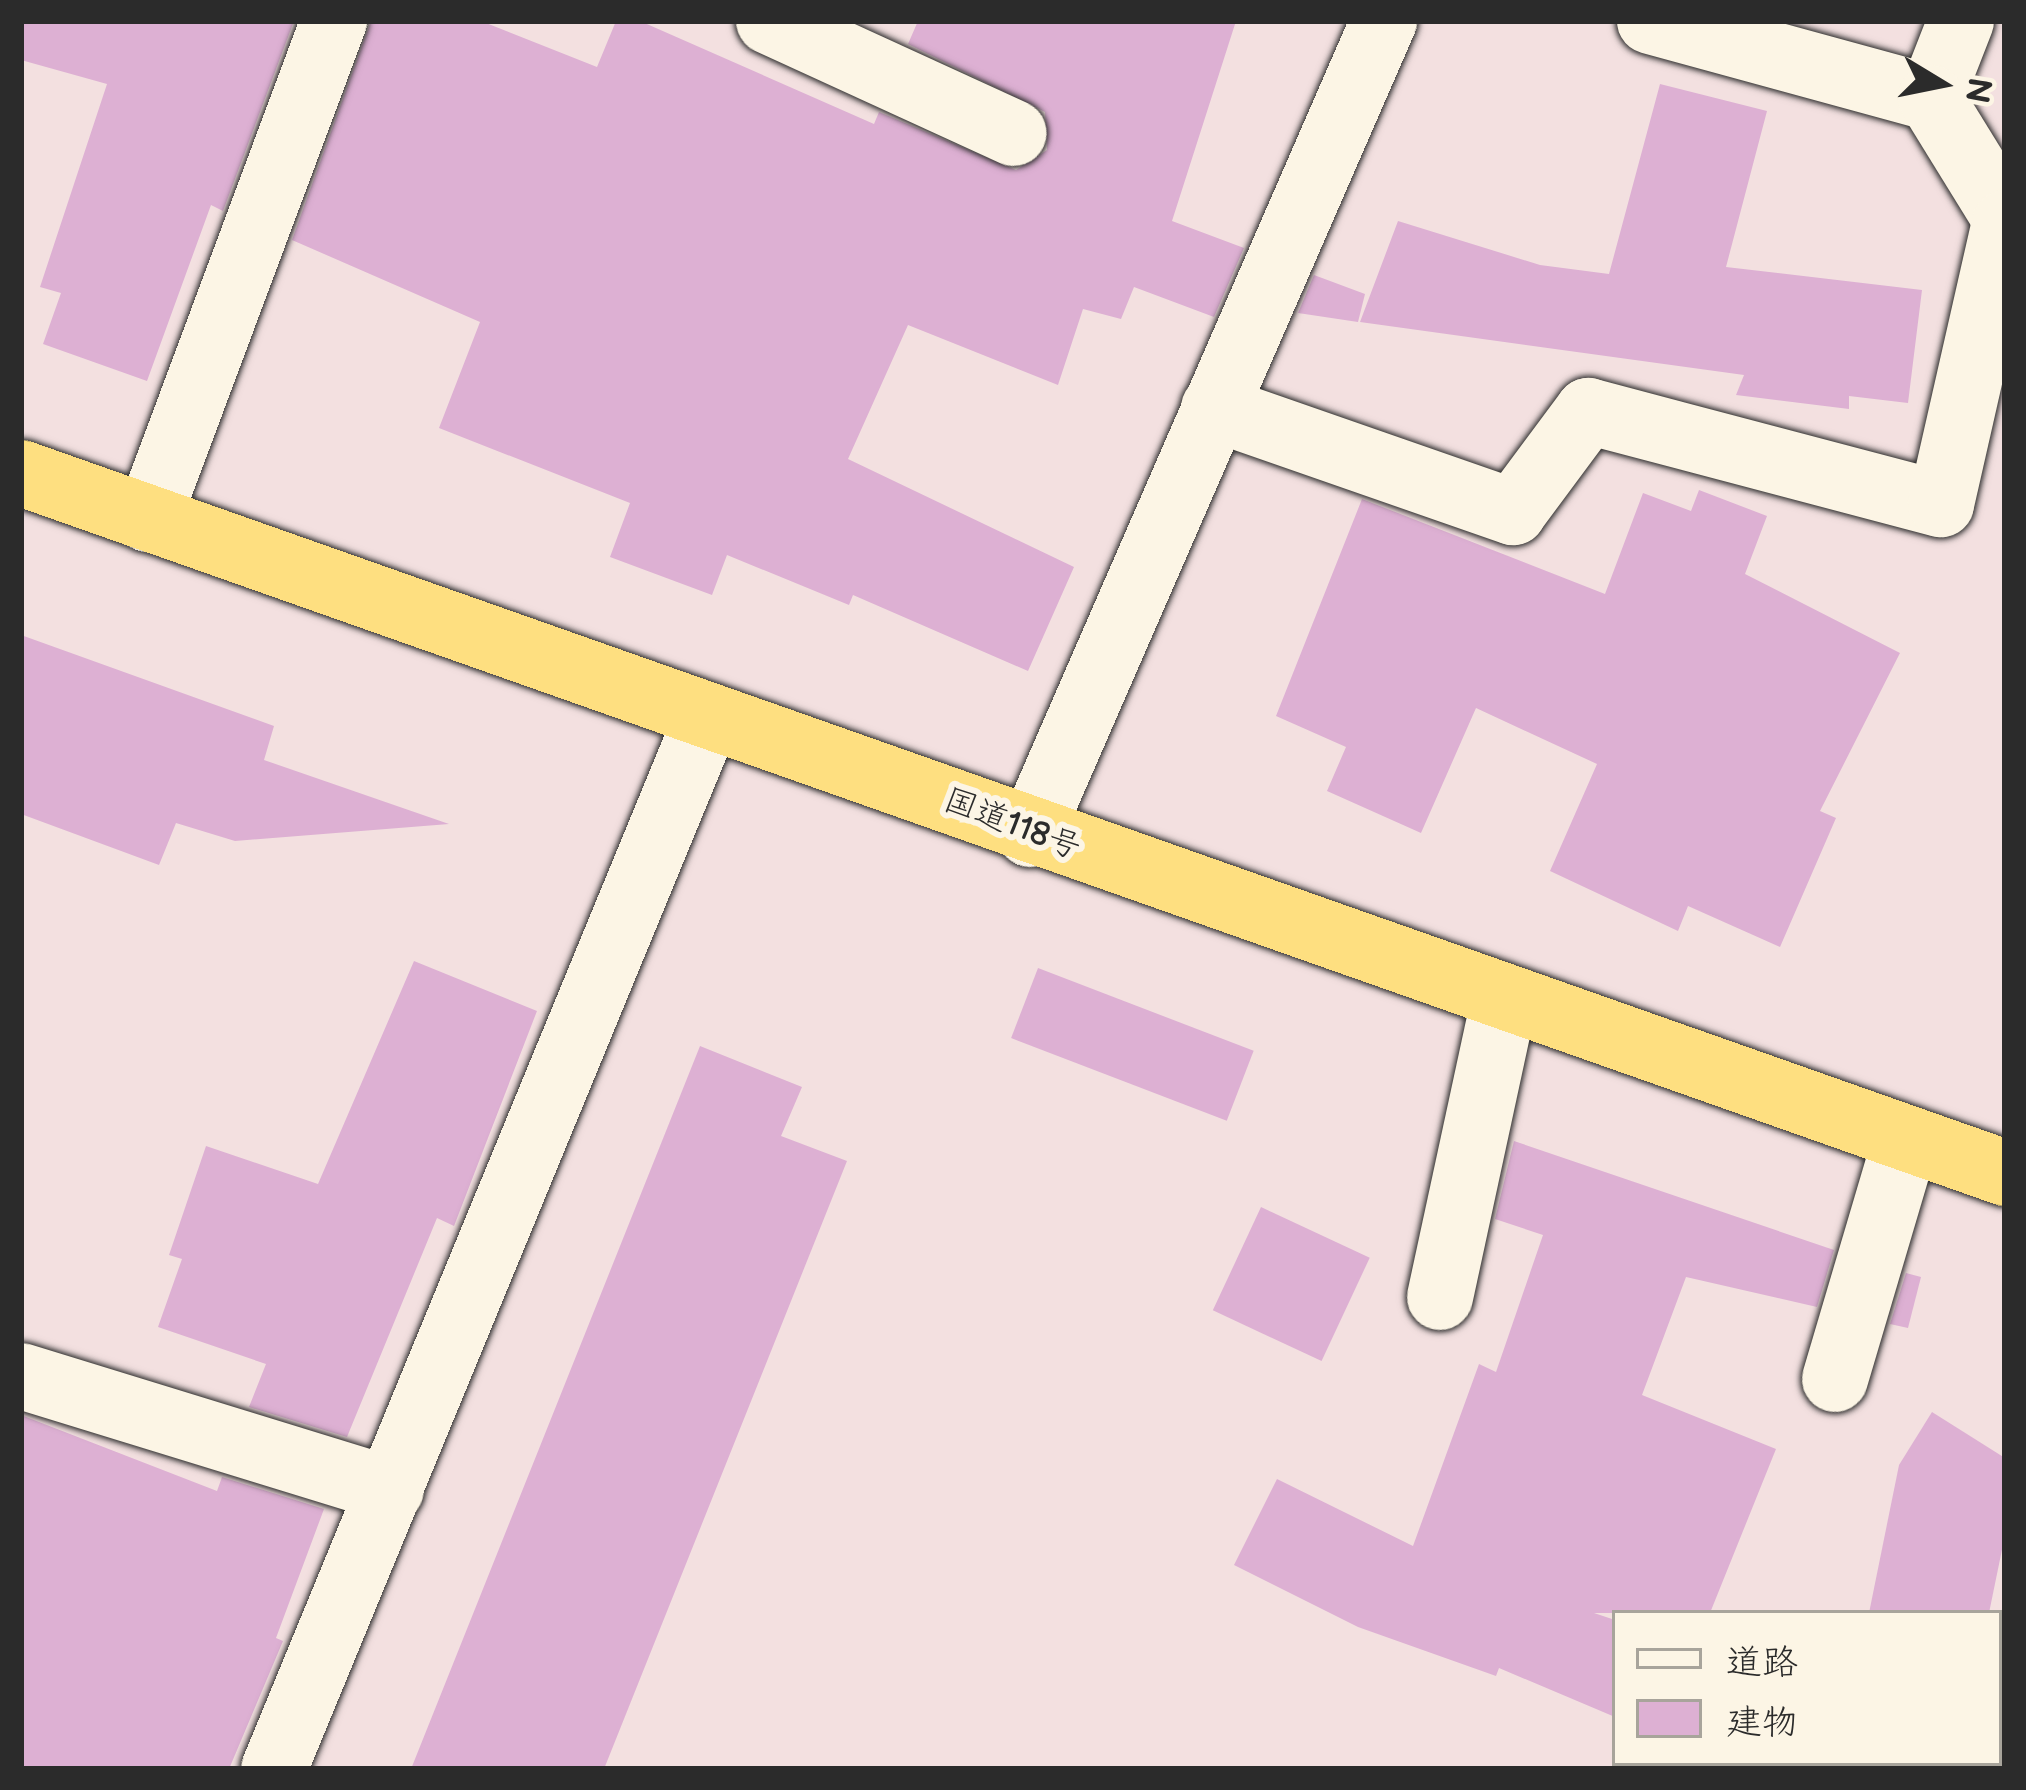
<!DOCTYPE html>
<html>
<head>
<meta charset="utf-8">
<style>
  body { margin:0 }
  #map { position:relative; width:2026px; height:1790px; overflow:hidden; background:#f3e0e0; font-family:"Balsamiq Sans","Klee One",sans-serif }
  div>[style] { position:absolute }
  .building>* { inset:0; background:#ddb0d3; transform-origin:0 0 }
  .roads { filter:drop-shadow(0 0 3px #2b2b2b) drop-shadow(0 0 3px #2b2b2b) }
  .minor>* { height:66px; margin:-33px; padding:0 33px; transform-origin:33px; border-radius:33px; background:#fcf5e5 }
  .highway>* { height:66px; margin:-33px; padding:0 33px; transform-origin:33px; border-radius:33px; background:#fedf80 }
  span { translate:-50% -50%; white-space:nowrap; text-align:center; line-height:1.15; -webkit-text-stroke:12px #fcf5e5; paint-order:stroke }
  .street-label { font-size:33px; color:#2b2b2b }
  .frame { position:absolute; inset:0; border:24px solid #2b2b2b; pointer-events:none }
  .legend { position:absolute; left:1612px; top:1610px; width:390px; height:156px; box-sizing:border-box; background:#fcf5e5; border:3px solid #a8a49b; margin:0; padding:15px 21px; list-style:none; font-size:36px; color:#2b2b2b }
  .legend li { display:flex; align-items:center; gap:24px; height:60px }
  .legend b { width:60px; border:3px solid #a8a49b }
  .north { position:absolute; left:1882px; top:24px; width:120px; height:120px; -webkit-text-stroke:9px #fcf5e5; paint-order:stroke; rotate:100deg; font-size:33px; font-weight:700; line-height:48px; text-align:center; color:#2b2b2b }
  .north::after { content:''; display:block; margin:auto; width:42px; height:54px; background:#2b2b2b; clip-path:polygon(50% 0,100% 100%,50% 72%,0 100%) }
</style>
</head>
<body>
<div id="map">
  <div class="building">
    <i style="clip-path:polygon(21px 21px,294px 21px,223px 211px,211px 205px,147px 381px,43px 344px,61px 293px,40px 287px,107px 84px,21px 60px)"></i>
    <i style="clip-path:polygon(371px 21px,481px 21px,597px 67px,616px 21px,640px 21px,874px 124px,879px 112px,1016px 170px,1047px 150px,1045px 112px,908px 44px,918px 21px,1236px 21px,1172px 221px,1244px 248px,1214px 317px,1134px 287px,1121px 319px,1083px 309px,1058px 385px,908px 325px,848px 459px,1074px 567px,1028px 671px,853px 595px,849px 605px,727px 555px,712px 595px,610px 557px,630px 503px,439px 428px,480px 322px,292px 240px)"></i>
    <i style="clip-path:polygon(1660px 84px,1767px 111px,1726px 267px,1922px 290px,1908px 403px,1849px 396px,1849px 409px,1736px 395px,1744px 375px,1360px 322px,1398px 221px,1540px 265px,1609px 274px)"></i>
    <i style="clip-path:polygon(1314px 275px,1365px 294px,1358px 322px,1298px 313px)"></i>
    <i style="clip-path:polygon(1699px 490px,1767px 516px,1745px 574px,1900px 653px,1820px 811px,1836px 818px,1780px 947px,1688px 906px,1678px 931px,1550px 871px,1597px 764px,1476px 708px,1421px 833px,1327px 791px,1346px 747px,1276px 716px,1362px 499px,1605px 594px,1643px 493px,1691px 511px)"></i>
    <i style="clip-path:polygon(21px 635px,274px 726px,264px 760px,449px 824px,235px 841px,176px 823px,159px 865px,21px 814px)"></i>
    <i style="clip-path:polygon(414px 961px,537px 1011px,454px 1226px,437px 1218px,347px 1437px,249px 1407px,266px 1364px,158px 1327px,182px 1259px,169px 1255px,206px 1146px,318px 1184px)"></i>
    <i style="left:1038px;top:968px;width:231px;height:75px;rotate:21deg"></i>
    <i style="clip-path:polygon(700px 1046px,802px 1087px,781px 1136px,847px 1161px,604px 1769px,411px 1769px)"></i>
    <i style="clip-path:polygon(1514px 1141px,1834px 1250px,1817px 1307px,1686px 1277px,1642px 1395px,1776px 1449px,1710px 1613px,1594px 1613px,1615px 1620px,1615px 1717px,1499px 1668px,1496px 1676px,1358px 1627px,1234px 1565px,1277px 1479px,1413px 1546px,1479px 1364px,1496px 1372px,1543px 1235px,1495px 1219px)"></i>
    <i style="left:1261px;top:1207px;width:120px;height:114px;rotate:25deg"></i>
    <i style="clip-path:polygon(1906px 1273px,1921px 1277px,1908px 1328px,1890px 1324px)"></i>
    <i style="clip-path:polygon(1932px 1412px,2005px 1458px,2005px 1535px,1989px 1613px,1869px 1613px,1899px 1465px)"></i>
    <i style="clip-path:polygon(21px 1415px,217px 1491px,222px 1477px,324px 1509px,276px 1638px,283px 1641px,229px 1769px,21px 1769px)"></i>
  </div>
  <div class="roads">
    <div class="minor">
      <i style="left:769px;top:21px;width:269px;rotate:24.6deg"></i>
      <i style="left:1650px;top:21px;width:291px;rotate:15.3deg"></i>
      <i style="left:1961px;top:21px;width:83px;rotate:111.3deg"></i>
      <i style="left:1931px;top:98px;width:141px;rotate:58.3deg"></i>
      <i style="left:1214px;top:408px;width:317px;rotate:19.2deg"></i>
      <i style="left:1513px;top:512px;width:126px;rotate:-53.4deg"></i>
      <i style="left:1588px;top:411px;width:365px;rotate:14.8deg"></i>
      <i style="left:1941px;top:504px;width:288px;rotate:-77.2deg"></i>
      <i style="left:148px;top:519px;width:532px;rotate:-69.52deg"></i>
      <i style="left:1030px;top:834px;width:887px;rotate:-66.47deg"></i>
      <i style="left:1440px;top:1297px;width:303px;rotate:-77.8deg"></i>
      <i style="left:21px;top:1376px;width:387px;rotate:17.1deg"></i>
      <i style="left:1835px;top:1379px;width:250px;rotate:-73.5deg"></i>
      <i style="left:274px;top:1769px;width:1139px;rotate:-67.6deg"></i>
    </div>
    <div class="highway">
      <i style="left:21px;top:473px;width:2104px;rotate:19.43deg"></i>
    </div>
  </div>
  <div class="street-label">
    <span style="left:1012px;top:825px;rotate:21deg">国道118号</span>
  </div>
  <div class="frame"></div>
  <ul class="legend">
  <li><b style="height:15px;background:#fcf5e5"></b>道路</li>
  <li><b style="height:33px;background:#ddb0d3"></b>建物</li>
  </ul>
  <div class="north">N</div>
</div>
</body>
</html>
